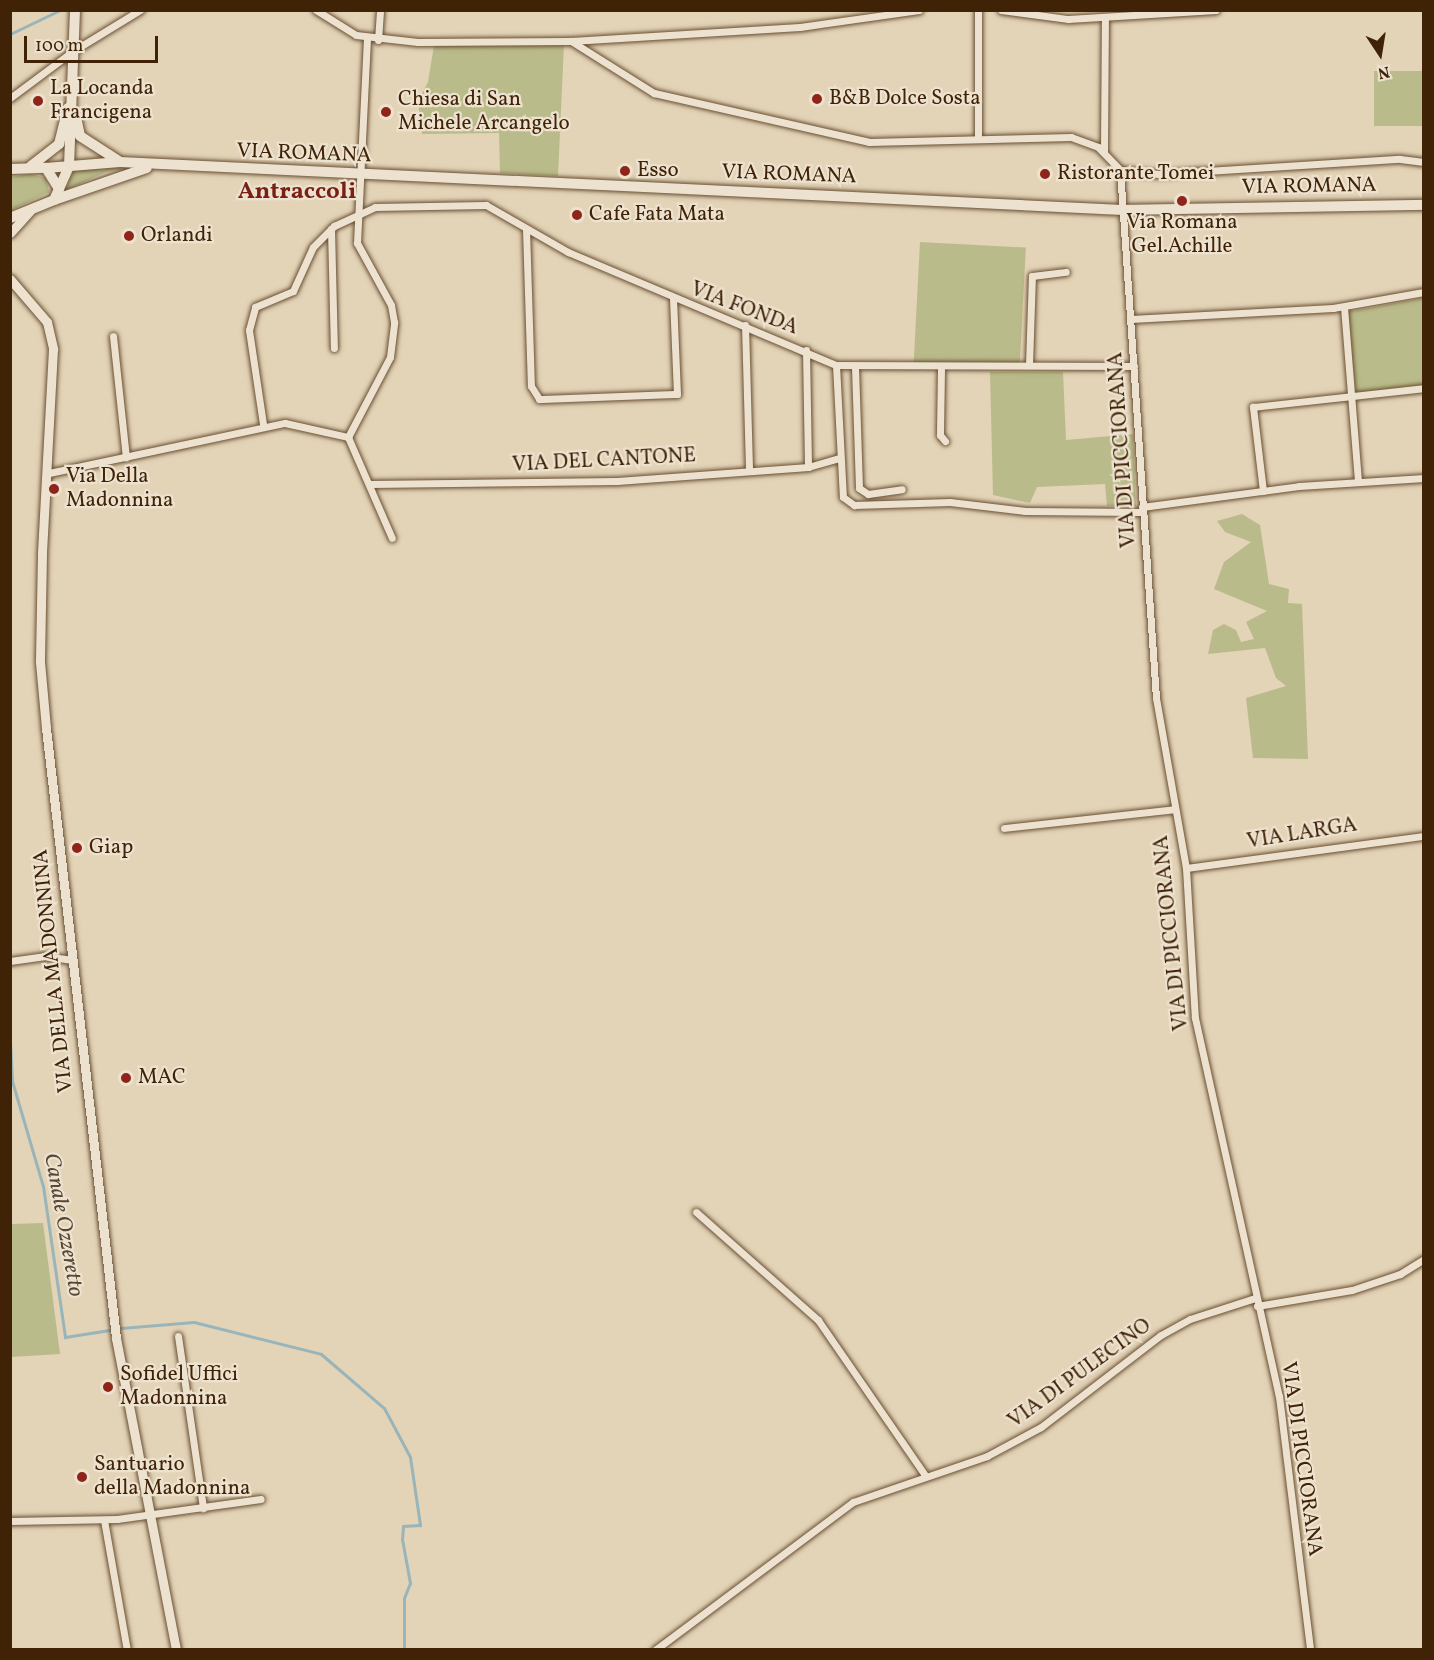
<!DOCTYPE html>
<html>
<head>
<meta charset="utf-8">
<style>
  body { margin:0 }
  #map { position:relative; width:1434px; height:1660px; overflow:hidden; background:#e3d3b7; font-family:Vollkorn,serif }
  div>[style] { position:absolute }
  .green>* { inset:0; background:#babb8a; transform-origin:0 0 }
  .stream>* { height:3px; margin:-1.5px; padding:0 1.5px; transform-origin:1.5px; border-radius:1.5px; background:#99b5b9 }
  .roads { filter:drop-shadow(0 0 2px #694f32) drop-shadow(0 0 2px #694f32) }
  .minor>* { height:7px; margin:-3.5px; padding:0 3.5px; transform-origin:3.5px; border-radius:3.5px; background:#ede2d0 }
  .tertiary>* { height:9px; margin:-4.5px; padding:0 4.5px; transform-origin:4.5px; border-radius:4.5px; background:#ede2d0 }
  .secondary>* { height:10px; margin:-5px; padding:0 5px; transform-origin:5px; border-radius:5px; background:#ede2d0 }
  .dots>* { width:16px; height:16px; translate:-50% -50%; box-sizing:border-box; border:3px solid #ede2d0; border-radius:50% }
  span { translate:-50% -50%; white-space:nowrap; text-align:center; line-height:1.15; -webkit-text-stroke:4.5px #ede2d0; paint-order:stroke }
  .poi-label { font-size:21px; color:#402306 }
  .left { translate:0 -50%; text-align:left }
  .street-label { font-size:21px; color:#402306 }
  .water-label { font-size:22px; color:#564833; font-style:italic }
  .quarter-label { font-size:24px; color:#7a1f14; font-weight:700 }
  .frame { position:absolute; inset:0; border:12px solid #402306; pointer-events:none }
  .north { position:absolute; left:1350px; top:24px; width:60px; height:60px; -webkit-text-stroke:4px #ede2d0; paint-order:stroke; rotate:168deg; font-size:16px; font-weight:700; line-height:24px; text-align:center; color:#402306 }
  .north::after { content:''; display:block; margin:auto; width:21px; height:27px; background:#402306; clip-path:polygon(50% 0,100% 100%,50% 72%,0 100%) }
  .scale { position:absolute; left:24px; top:36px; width:134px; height:27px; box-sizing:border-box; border:3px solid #402306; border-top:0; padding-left:8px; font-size:18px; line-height:21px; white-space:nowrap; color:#402306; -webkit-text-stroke:4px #ede2d0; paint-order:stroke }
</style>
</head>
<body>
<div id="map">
  <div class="green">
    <i style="clip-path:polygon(564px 44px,558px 176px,500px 173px,499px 133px,422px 134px,418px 102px,428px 82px,434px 45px)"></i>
    <i style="left:1423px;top:71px;width:55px;height:49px;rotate:90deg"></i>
    <i style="clip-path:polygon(129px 166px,106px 172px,66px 190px,73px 171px)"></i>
    <i style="clip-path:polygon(31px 174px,46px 178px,49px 192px,11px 210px,10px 177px)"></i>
    <i style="left:920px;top:242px;width:106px;height:122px;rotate:3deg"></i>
    <i style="clip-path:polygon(1423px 298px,1423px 386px,1356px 395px,1347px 312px)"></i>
    <i style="clip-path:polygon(990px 372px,1063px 372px,1066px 440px,1133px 434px,1136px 506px,1107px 506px,1105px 484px,1037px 487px,1030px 503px,993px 495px)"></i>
    <i style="clip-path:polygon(1242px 514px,1260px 525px,1269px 584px,1289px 589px,1288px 603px,1302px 604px,1308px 759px,1253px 758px,1246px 698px,1286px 686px,1276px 678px,1265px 648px,1208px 654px,1213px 630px,1224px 624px,1236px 630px,1241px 642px,1254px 639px,1246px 622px,1267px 611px,1214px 589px,1224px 562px,1251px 542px,1225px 532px,1217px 521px)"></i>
    <i style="clip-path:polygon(43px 1223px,60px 1354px,11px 1357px,11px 1224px)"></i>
  </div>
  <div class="stream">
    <i style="left:10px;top:34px;width:55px;rotate:-25.6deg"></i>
    <i style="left:10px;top:896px;width:21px;rotate:90deg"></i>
    <i style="left:10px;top:1042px;width:39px;rotate:87deg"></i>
    <i style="left:12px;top:1081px;width:109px;rotate:73.6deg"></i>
    <i style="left:43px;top:1186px;width:153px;rotate:81.7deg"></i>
    <i style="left:65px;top:1337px;width:45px;rotate:-9deg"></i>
    <i style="left:121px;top:1328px;width:73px;rotate:-4.7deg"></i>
    <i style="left:194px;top:1322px;width:131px;rotate:14.1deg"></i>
    <i style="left:321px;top:1354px;width:83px;rotate:40.6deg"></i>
    <i style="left:384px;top:1408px;width:55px;rotate:62deg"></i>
    <i style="left:410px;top:1457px;width:69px;rotate:81.6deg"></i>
    <i style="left:420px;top:1525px;width:17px;rotate:177deg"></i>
    <i style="left:403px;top:1526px;width:13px;rotate:94deg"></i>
    <i style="left:402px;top:1539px;width:45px;rotate:79.7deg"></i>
    <i style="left:410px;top:1583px;width:16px;rotate:112deg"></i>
    <i style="left:404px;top:1598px;width:52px;rotate:90deg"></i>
  </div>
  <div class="roads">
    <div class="minor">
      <i style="left:316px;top:10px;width:47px;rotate:32deg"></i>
      <i style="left:356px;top:35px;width:62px;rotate:6.4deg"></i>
      <i style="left:418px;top:42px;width:153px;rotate:-0.4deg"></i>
      <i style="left:571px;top:41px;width:229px;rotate:-3.5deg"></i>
      <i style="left:800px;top:27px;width:120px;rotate:-8.1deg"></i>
      <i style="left:1001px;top:10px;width:68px;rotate:7.7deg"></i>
      <i style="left:1068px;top:19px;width:148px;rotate:-3.5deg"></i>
      <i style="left:378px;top:40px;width:30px;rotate:-86deg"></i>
      <i style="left:571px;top:41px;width:98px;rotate:32.1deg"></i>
      <i style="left:654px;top:93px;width:221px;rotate:12.8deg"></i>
      <i style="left:869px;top:142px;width:202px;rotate:-1.4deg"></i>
      <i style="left:1071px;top:137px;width:29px;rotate:20deg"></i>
      <i style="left:1098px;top:147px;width:32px;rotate:46deg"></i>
      <i style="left:1120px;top:170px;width:39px;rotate:6deg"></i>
      <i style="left:1159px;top:174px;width:241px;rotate:-3.6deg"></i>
      <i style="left:1400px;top:159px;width:24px;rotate:7deg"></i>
      <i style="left:10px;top:98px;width:79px;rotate:-36.7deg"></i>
      <i style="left:73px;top:51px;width:79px;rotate:-31.5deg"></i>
      <i style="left:978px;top:139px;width:129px;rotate:-90deg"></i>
      <i style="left:1104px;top:152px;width:133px;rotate:-89.6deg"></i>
      <i style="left:1120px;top:170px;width:529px;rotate:86.1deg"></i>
      <i style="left:1156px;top:698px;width:173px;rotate:80deg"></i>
      <i style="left:1186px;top:868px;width:150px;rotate:86.6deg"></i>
      <i style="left:1195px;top:1018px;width:387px;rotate:77.5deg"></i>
      <i style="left:1279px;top:1396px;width:256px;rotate:83deg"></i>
      <i style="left:331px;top:229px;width:119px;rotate:88.6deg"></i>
      <i style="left:526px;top:229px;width:157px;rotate:88.2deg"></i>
      <i style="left:531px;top:386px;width:15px;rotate:58deg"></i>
      <i style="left:539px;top:399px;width:138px;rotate:-2.1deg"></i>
      <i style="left:677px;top:394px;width:95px;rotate:-92.4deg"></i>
      <i style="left:1344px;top:307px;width:175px;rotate:85.4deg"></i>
      <i style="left:1131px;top:319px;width:202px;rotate:-3.1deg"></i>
      <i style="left:1333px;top:308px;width:92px;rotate:-10deg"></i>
      <i style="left:745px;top:325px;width:145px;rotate:88.4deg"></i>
      <i style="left:113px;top:336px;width:122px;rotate:83.9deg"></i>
      <i style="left:806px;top:350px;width:117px;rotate:89deg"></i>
      <i style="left:836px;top:365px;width:132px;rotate:87deg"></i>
      <i style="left:843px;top:497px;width:14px;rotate:36deg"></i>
      <i style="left:854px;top:505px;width:96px;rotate:-1.8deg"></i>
      <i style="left:950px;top:502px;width:76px;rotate:6.8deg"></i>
      <i style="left:1025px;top:511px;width:117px;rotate:0.5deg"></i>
      <i style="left:1029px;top:365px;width:89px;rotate:-88.1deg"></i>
      <i style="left:1032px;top:276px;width:34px;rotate:-7deg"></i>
      <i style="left:855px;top:367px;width:121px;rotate:88.1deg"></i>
      <i style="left:859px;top:488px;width:11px;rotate:34deg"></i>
      <i style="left:868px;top:494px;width:34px;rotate:-8deg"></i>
      <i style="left:941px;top:369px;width:66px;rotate:90.9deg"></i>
      <i style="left:940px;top:435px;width:8px;rotate:50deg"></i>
      <i style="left:263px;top:424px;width:95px;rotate:-98.5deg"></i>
      <i style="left:249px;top:330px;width:24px;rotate:-75deg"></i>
      <i style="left:255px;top:307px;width:41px;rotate:-22.8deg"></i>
      <i style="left:293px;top:291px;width:48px;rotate:-65.6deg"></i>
      <i style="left:313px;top:247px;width:30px;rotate:-45deg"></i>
      <i style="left:334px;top:226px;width:45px;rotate:-24.9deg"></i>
      <i style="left:375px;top:207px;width:111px;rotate:-1deg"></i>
      <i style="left:486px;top:205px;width:95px;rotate:29.8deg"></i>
      <i style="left:568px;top:252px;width:291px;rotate:22.9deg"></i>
      <i style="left:836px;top:365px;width:298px;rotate:0.2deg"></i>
      <i style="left:348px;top:437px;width:90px;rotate:-62.3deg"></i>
      <i style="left:390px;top:357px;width:35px;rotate:-83deg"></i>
      <i style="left:394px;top:322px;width:17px;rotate:-100deg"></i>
      <i style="left:391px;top:305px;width:71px;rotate:-118.7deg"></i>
      <i style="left:357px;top:243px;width:204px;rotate:-87.2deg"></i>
      <i style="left:49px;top:473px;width:241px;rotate:-12deg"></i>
      <i style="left:285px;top:423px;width:65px;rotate:12.5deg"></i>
      <i style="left:348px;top:437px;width:110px;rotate:66.5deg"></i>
      <i style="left:370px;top:484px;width:247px;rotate:-0.7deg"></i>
      <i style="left:617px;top:481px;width:192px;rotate:-4.2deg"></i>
      <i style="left:808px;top:467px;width:32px;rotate:-16deg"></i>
      <i style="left:1263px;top:491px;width:85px;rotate:-96.8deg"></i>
      <i style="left:1253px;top:407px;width:172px;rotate:-6.3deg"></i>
      <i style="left:1142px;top:507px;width:158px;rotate:-7.6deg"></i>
      <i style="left:1299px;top:486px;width:125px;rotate:-3.7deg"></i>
      <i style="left:1004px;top:828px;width:172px;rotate:-6.3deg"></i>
      <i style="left:1186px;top:868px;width:240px;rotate:-7.7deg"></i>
      <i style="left:10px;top:961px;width:34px;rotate:-8deg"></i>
      <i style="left:44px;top:956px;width:29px;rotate:8deg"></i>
      <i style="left:696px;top:1212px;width:163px;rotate:41.5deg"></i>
      <i style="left:818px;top:1320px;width:188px;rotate:55.4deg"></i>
      <i style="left:1257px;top:1306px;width:96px;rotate:-9.6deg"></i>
      <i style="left:1352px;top:1290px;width:51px;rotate:-18.4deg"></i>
      <i style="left:1400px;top:1274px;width:28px;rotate:-32deg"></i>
      <i style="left:178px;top:1336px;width:174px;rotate:81.7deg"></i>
      <i style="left:104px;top:1520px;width:132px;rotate:80deg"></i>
      <i style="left:10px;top:1521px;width:107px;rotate:-1.1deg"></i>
      <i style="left:117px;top:1519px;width:145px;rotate:-7.9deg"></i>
      <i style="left:655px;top:1650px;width:247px;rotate:-36.8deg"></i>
      <i style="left:853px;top:1502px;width:142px;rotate:-18.9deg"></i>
      <i style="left:987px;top:1456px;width:61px;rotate:-28.2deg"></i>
      <i style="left:1041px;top:1427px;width:151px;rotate:-37.5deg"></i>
      <i style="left:1161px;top:1335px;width:33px;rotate:-29deg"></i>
      <i style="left:1190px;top:1319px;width:68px;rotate:-17.9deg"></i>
    </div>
    <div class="tertiary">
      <i style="left:10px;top:233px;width:30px;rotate:-48deg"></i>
      <i style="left:10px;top:279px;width:57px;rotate:49.3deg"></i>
      <i style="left:47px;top:322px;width:28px;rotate:77deg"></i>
      <i style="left:53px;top:349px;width:205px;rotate:93.1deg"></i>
      <i style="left:42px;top:554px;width:108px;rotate:91.1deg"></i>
      <i style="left:40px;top:662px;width:66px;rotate:84.8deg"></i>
      <i style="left:46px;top:728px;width:614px;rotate:83.45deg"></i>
      <i style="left:116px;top:1338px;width:318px;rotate:79.1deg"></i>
    </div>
    <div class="secondary">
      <i style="left:76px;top:117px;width:19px;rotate:78deg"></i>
      <i style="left:80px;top:136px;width:46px;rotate:32.7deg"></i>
      <i style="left:31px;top:166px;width:36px;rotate:-38deg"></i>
      <i style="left:59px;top:144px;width:37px;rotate:-76deg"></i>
      <i style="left:46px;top:168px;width:74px;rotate:-4.6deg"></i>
      <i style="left:120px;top:162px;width:1004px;rotate:2.74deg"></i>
      <i style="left:1123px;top:210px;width:301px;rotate:-1deg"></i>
      <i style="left:10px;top:169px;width:36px;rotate:-2deg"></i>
      <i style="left:46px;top:168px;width:25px;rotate:58deg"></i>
      <i style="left:54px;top:200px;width:98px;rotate:-19deg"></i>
      <i style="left:10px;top:218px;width:48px;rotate:-22.2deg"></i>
      <i style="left:54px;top:200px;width:37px;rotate:-66deg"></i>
      <i style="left:69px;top:166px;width:156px;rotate:-87.8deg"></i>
    </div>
  </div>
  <div class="dots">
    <i style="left:817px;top:99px;background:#8f2418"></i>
    <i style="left:38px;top:101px;background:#8f2418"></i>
    <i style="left:386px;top:112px;background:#8f2418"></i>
    <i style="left:625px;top:171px;background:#8f2418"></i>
    <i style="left:1045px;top:174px;background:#8f2418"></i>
    <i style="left:1182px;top:201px;background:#8f2418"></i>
    <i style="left:577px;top:215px;background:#8f2418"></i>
    <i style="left:129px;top:236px;background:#8f2418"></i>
    <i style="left:54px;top:489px;background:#8f2418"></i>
    <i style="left:77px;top:848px;background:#8f2418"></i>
    <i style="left:126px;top:1078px;background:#8f2418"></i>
    <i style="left:108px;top:1387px;background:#8f2418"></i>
    <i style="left:82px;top:1477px;background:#8f2418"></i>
  </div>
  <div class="poi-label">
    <span class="left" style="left:50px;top:101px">La Locanda<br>Francigena</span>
    <span class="left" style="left:829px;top:99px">B&amp;B Dolce Sosta</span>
    <span class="left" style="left:398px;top:112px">Chiesa di San<br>Michele Arcangelo</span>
    <span class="left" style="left:637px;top:171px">Esso</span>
    <span class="left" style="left:1057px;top:174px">Ristorante Tomei</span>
    <span class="left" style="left:589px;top:215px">Cafe Fata Mata</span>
    <span style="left:1182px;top:235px">Via Romana<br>Gel.Achille</span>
    <span class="left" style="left:141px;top:236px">Orlandi</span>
    <span class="left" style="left:66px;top:489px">Via Della<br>Madonnina</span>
    <span class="left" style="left:89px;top:848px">Giap</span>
    <span class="left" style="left:138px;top:1078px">MAC</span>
    <span class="left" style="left:120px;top:1387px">Sofidel Uffici<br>Madonnina</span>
    <span class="left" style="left:94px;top:1477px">Santuario<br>della Madonnina</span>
  </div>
  <div class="street-label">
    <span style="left:304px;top:154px;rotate:2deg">VIA ROMANA</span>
    <span style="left:789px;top:175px;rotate:2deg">VIA ROMANA</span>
    <span style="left:1309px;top:187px;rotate:-1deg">VIA ROMANA</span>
    <span style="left:744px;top:309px;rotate:21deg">VIA FONDA</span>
    <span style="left:1123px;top:450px;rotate:-94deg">VIA DI PICCIORANA</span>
    <span style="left:604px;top:461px;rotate:-3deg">VIA DEL CANTONE</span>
    <span style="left:1302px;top:834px;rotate:-9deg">VIA LARGA</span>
    <span style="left:1172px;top:933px;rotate:-96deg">VIA DI PICCIORANA</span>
    <span style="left:54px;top:971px;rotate:-96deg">VIA DELLA MADONNINA</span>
    <span style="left:1080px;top:1374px;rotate:-36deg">VIA DI PULECINO</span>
    <span style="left:1301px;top:1459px;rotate:82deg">VIA DI PICCIORANA</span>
  </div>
  <div class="water-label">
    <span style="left:63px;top:1225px;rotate:80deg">Canale Ozzeretto</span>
  </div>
  <div class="quarter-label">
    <span style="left:297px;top:193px">Antraccoli</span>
  </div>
  <div class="frame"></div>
  <div class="north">N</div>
  <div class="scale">100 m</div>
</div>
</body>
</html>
